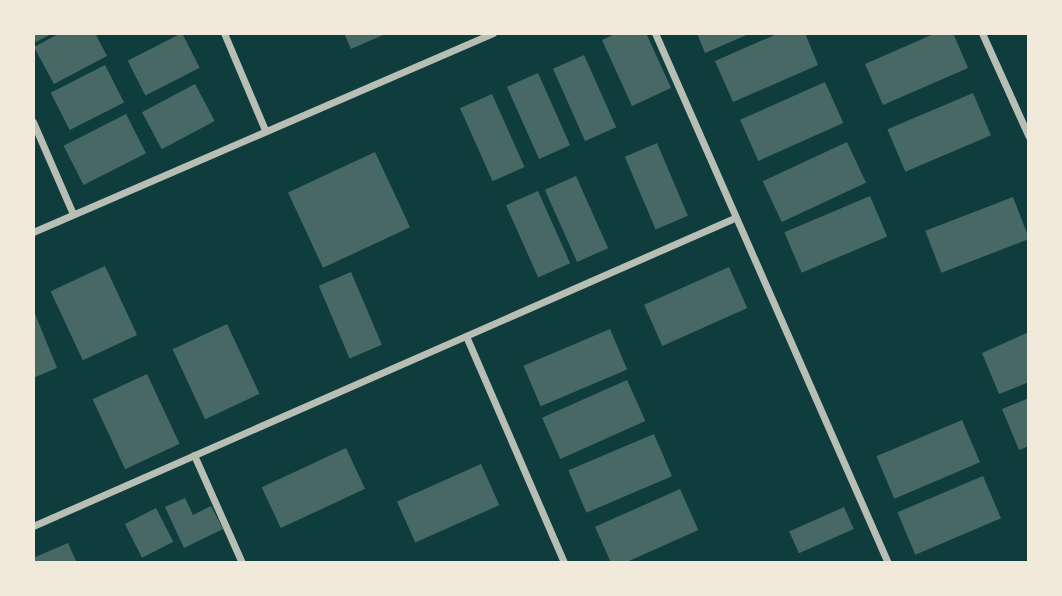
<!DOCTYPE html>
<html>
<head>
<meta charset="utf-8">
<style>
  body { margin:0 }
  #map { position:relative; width:1062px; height:596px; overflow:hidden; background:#0f3d3e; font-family:Signika,sans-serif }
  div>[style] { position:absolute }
  .building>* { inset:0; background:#486865; transform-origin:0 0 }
  .minor>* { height:7px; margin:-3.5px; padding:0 3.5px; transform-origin:3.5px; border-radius:3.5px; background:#b8beb3 }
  span { translate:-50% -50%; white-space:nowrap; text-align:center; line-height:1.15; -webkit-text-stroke:5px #f1e9da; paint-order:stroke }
  .frame { position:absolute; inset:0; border:35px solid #f1e9da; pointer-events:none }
</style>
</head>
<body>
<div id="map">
  <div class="building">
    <i style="clip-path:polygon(33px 33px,53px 33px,36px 42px)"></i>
    <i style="clip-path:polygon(60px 33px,95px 33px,107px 56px,54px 84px,34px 47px)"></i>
    <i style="left:182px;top:33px;width:39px;height:61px;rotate:63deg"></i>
    <i style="clip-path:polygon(344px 33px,382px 33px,383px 35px,351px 49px)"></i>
    <i style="clip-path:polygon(617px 33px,646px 33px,671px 88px,632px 106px,602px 40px)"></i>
    <i style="clip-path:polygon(697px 33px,751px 33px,705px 53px)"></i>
    <i style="clip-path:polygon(779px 33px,805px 33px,818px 65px,733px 102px,715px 61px)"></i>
    <i style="clip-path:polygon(936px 33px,953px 33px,968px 68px,883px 105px,865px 64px)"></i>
    <i style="left:584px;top:55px;width:79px;height:34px;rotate:66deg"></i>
    <i style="left:105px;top:65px;width:42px;height:61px;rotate:63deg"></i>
    <i style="left:538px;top:73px;width:79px;height:34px;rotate:66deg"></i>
    <i style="left:825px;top:82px;width:45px;height:93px;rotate:66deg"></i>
    <i style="left:195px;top:84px;width:42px;height:60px;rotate:62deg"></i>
    <i style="left:973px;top:93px;width:46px;height:93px;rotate:67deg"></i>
    <i style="left:492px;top:94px;width:80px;height:35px;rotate:66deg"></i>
    <i style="left:126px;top:114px;width:44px;height:70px;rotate:63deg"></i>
    <i style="left:847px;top:142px;width:45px;height:93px;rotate:65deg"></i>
    <i style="left:657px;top:143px;width:79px;height:35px;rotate:67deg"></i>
    <i style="left:375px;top:152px;width:83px;height:96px;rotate:65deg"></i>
    <i style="left:576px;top:176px;width:79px;height:34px;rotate:66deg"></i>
    <i style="left:538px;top:191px;width:79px;height:35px;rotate:66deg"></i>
    <i style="left:870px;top:196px;width:44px;height:93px;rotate:67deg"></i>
    <i style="left:1013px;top:197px;width:45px;height:94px;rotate:69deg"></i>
    <i style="left:105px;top:266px;width:76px;height:60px;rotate:65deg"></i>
    <i style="left:729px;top:267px;width:45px;height:93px;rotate:66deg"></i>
    <i style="left:351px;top:272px;width:79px;height:35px;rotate:67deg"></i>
    <i style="clip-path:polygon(33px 309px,57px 368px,33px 378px)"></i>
    <i style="left:227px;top:324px;width:77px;height:60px;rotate:65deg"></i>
    <i style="left:610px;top:329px;width:44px;height:94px;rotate:67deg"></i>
    <i style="clip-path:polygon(1029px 332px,1029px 382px,999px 394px,982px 353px)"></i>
    <i style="left:147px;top:374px;width:77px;height:60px;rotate:65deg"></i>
    <i style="left:627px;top:380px;width:45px;height:93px;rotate:66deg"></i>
    <i style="clip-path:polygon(1029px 398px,1029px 446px,1019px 450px,1002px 409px)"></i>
    <i style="left:962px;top:420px;width:46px;height:93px;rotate:67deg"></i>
    <i style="left:654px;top:434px;width:46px;height:93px;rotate:67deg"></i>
    <i style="left:346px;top:448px;width:45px;height:93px;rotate:65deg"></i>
    <i style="left:481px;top:464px;width:45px;height:92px;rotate:66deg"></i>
    <i style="left:983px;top:476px;width:46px;height:93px;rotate:67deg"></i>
    <i style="left:680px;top:489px;width:45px;height:93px;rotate:66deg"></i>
    <i style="clip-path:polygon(185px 498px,193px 515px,211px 506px,223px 529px,184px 548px,165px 507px)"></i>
    <i style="left:844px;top:507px;width:24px;height:60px;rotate:66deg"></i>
    <i style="left:156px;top:508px;width:38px;height:35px;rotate:63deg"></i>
    <i style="clip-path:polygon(68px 543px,77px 563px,33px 563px,33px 558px)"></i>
  </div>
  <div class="minor">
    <i style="left:224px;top:33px;width:105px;rotate:67.1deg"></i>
    <i style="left:655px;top:33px;width:579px;rotate:66.27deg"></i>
    <i style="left:982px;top:33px;width:114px;rotate:65.7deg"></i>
    <i style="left:33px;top:122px;width:100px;rotate:66.5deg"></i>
    <i style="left:33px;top:232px;width:501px;rotate:-23.39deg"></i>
    <i style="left:466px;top:336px;width:247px;rotate:66.6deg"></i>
    <i style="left:194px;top:455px;width:118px;rotate:66deg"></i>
    <i style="left:33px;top:526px;width:763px;rotate:-23.71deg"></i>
  </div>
  <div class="frame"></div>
</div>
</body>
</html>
